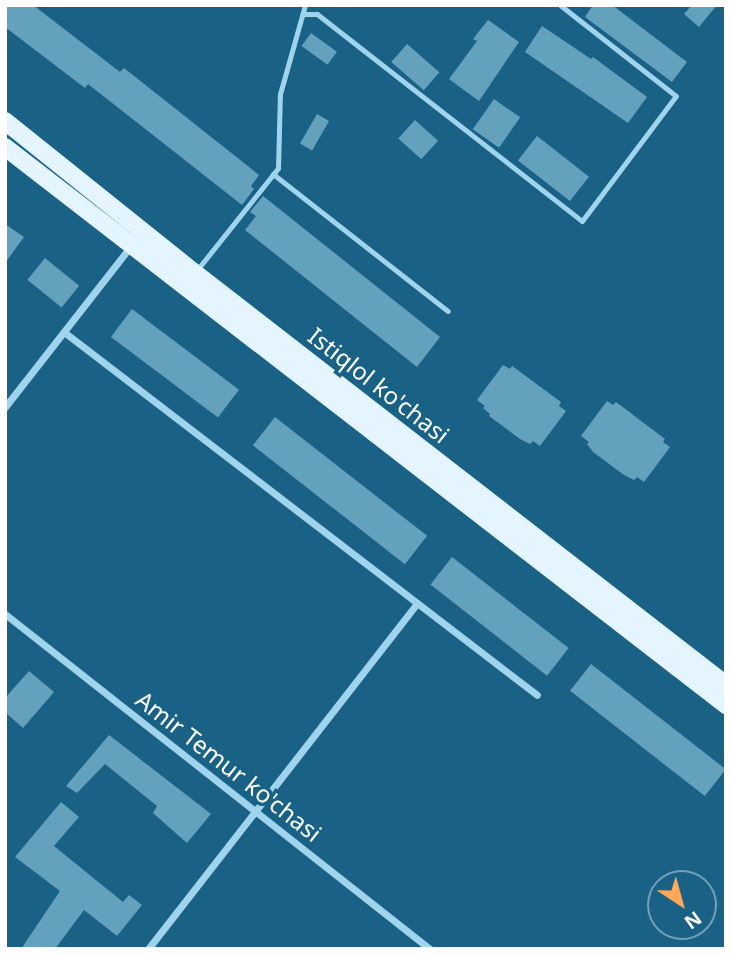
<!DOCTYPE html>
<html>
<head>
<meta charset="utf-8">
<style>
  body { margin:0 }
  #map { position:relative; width:731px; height:954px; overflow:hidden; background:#196286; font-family:"Noto Sans",sans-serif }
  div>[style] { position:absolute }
  .building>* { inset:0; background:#63a1bd; transform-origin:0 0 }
  .service>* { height:5px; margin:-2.5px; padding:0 2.5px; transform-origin:2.5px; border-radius:2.5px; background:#9fd4ec }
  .minor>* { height:7px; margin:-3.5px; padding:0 3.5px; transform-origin:3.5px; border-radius:3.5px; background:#9fd4ec }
  .primary>* { height:18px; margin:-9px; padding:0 9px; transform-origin:9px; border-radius:9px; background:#e4f5ff }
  span { translate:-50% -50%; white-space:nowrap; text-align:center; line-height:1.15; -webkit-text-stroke:7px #196286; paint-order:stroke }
  .street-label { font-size:24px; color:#fff }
  .frame { position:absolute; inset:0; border:7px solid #fff; pointer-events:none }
  .north { position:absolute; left:647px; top:870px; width:70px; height:70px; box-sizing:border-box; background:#196286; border:2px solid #75a1b6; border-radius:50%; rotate:144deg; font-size:19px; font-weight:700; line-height:28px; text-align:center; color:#fff }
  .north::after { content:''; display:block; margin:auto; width:24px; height:32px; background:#ffa85a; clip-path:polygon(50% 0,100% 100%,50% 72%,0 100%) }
</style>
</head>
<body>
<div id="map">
  <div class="building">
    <i style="clip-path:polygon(5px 5px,33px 5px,120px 72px,124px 68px,259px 175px,251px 186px,254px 189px,242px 205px,88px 84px,85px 88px,5px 27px)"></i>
    <i style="clip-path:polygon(593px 5px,612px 5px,687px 62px,672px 82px,585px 17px)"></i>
    <i style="clip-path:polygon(692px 5px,717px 5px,699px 27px,684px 14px)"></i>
    <i style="clip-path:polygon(488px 20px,519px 42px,479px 101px,449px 79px,477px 41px,473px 39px)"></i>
    <i style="clip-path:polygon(542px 26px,591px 59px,593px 57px,647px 97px,628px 123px,525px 52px)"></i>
    <i style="left:311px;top:33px;width:32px;height:16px;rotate:36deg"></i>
    <i style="left:407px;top:44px;width:43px;height:24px;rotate:41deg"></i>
    <i style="left:494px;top:99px;width:32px;height:37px;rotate:35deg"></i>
    <i style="left:317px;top:114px;width:14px;height:34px;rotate:30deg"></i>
    <i style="left:415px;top:120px;width:31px;height:25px;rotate:42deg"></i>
    <i style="left:537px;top:136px;width:66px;height:31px;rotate:38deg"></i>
    <i style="clip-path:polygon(263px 196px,440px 337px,417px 367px,245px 230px,256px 216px,250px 212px)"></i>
    <i style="clip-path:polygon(5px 224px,24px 237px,5px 263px)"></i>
    <i style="left:45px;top:258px;width:44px;height:28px;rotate:39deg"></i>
    <i style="left:132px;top:309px;width:134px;height:35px;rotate:37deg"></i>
    <i style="clip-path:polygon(503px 365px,510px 369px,512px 366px,561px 402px,559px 406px,566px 411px,540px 446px,533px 441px,530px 444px,520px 439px,489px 416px,490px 414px,483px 408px,485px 406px,477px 400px)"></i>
    <i style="clip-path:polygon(607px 401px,613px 405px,616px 402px,665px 439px,663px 442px,670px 447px,644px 482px,637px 477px,634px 480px,624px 475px,593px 452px,587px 444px,589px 442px,581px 436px)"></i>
    <i style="left:275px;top:417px;width:193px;height:36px;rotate:38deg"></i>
    <i style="left:452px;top:557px;width:148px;height:35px;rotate:38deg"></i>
    <i style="left:591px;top:664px;width:171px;height:34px;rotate:38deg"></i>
    <i style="clip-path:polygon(29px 671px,54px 692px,23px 728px,5px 712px,5px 698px)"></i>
    <i style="clip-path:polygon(109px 735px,211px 814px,187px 843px,153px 813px,157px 806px,105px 764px,77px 793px,66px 786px)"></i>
    <i style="clip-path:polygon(61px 802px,79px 817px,54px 846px,123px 902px,129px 895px,142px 905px,117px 936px,84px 910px,55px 949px,21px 949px,60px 891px,15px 857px)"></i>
  </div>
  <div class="service">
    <i style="left:303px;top:14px;width:14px"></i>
    <i style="left:317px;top:14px;width:336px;rotate:38deg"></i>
    <i style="left:582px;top:221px;width:156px;rotate:-53.1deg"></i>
    <i style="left:676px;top:96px;width:147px;rotate:-141.9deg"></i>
    <i style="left:273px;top:174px;width:222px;rotate:38.1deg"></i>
    <i style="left:197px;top:270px;width:130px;rotate:-51.5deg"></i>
    <i style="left:278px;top:168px;width:74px;rotate:-88.5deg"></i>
    <i style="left:280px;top:94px;width:92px;rotate:-74.3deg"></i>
  </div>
  <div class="minor">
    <i style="left:64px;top:332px;width:596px;rotate:37.5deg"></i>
    <i style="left:5px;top:407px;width:204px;rotate:-52deg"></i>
    <i style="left:5px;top:614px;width:541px;rotate:38.25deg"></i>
    <i style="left:148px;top:949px;width:436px;rotate:-52.1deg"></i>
  </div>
  <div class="primary">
    <i style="left:5px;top:121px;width:243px;rotate:38.7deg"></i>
    <i style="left:195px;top:273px;width:672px;rotate:37.81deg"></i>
    <i style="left:5px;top:147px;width:912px;rotate:37.74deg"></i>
  </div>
  <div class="street-label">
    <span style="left:379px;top:385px;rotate:38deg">Istiqlol ko'chasi</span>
    <span style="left:229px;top:766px;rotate:38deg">Amir Temur ko'chasi</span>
  </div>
  <div class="frame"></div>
  <div class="north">N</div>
</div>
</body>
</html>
